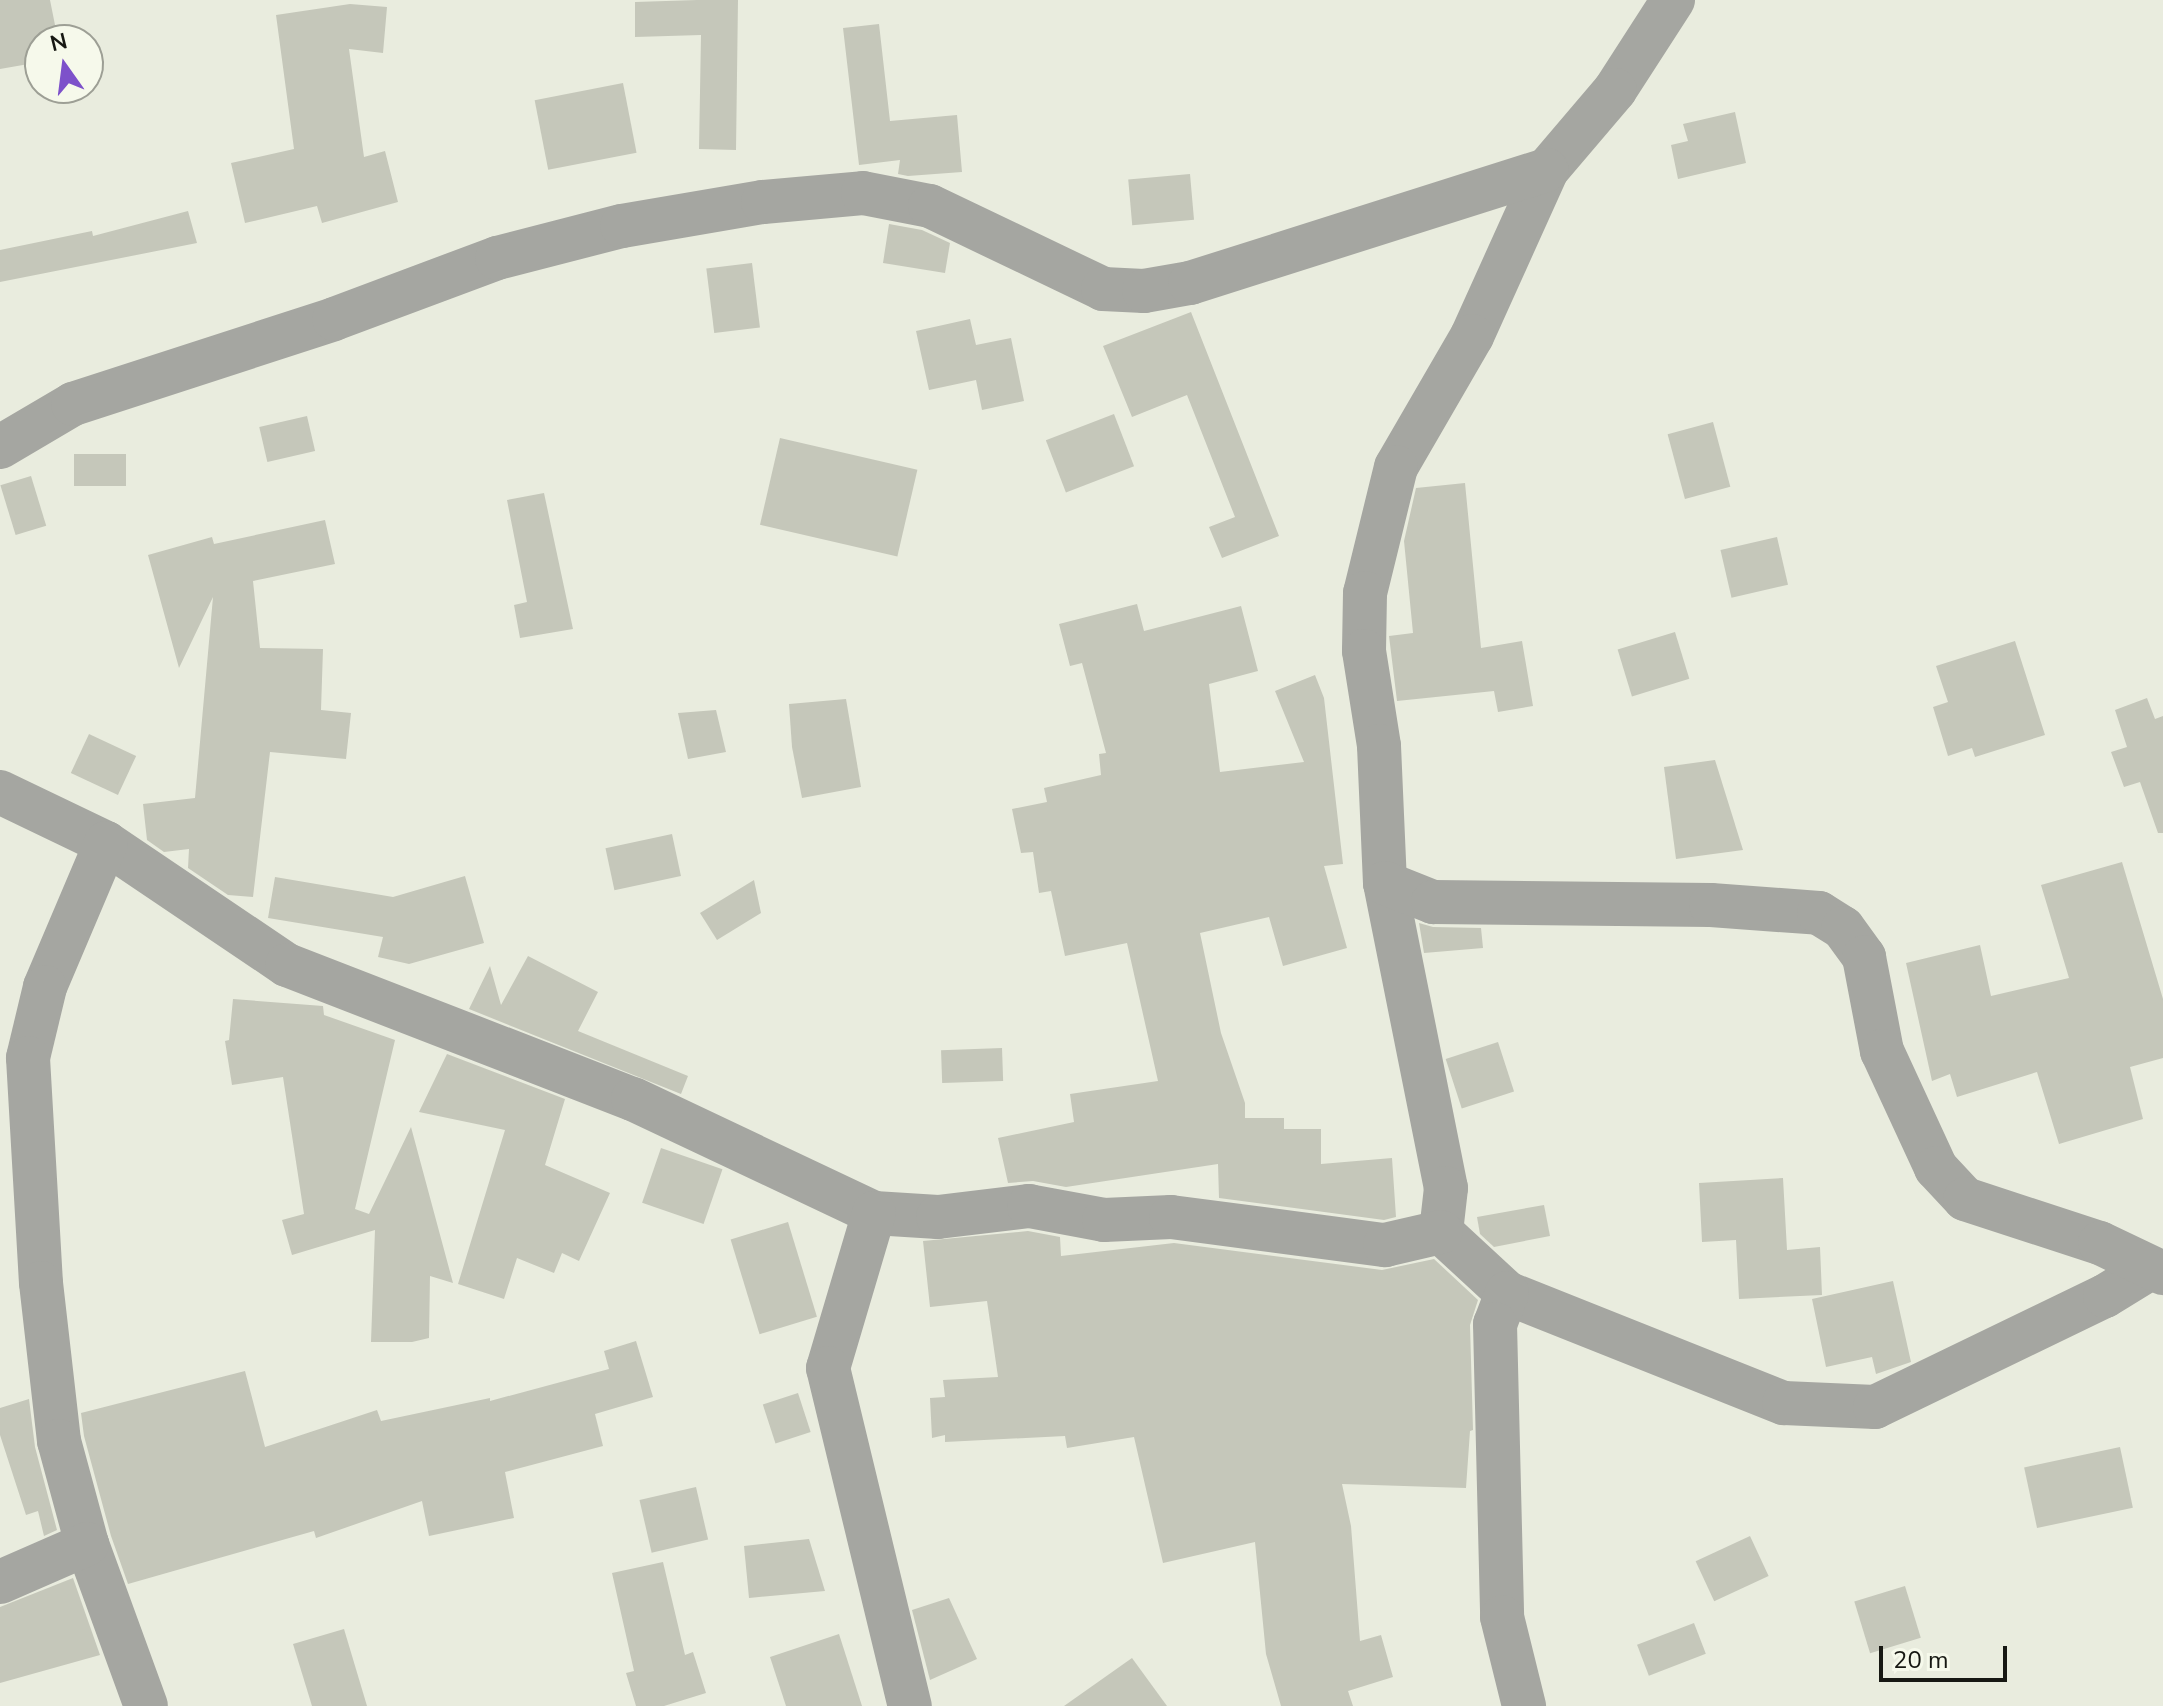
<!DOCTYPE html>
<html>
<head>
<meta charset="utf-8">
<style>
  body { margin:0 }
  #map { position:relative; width:2163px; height:1706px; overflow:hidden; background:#e9ecde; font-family:"Nunito Sans",sans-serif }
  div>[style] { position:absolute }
  .building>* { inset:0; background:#c5c7ba; transform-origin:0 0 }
  .minor>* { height:44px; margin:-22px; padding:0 22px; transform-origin:22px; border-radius:22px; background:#a5a6a1 }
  span { translate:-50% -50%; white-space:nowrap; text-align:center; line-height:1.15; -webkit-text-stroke:7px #f6f9eb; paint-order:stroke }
  .north { position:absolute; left:24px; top:24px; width:80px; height:80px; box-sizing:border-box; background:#f6f9eb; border:2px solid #9d9f95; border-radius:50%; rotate:346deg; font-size:22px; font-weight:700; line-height:32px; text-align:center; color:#171813 }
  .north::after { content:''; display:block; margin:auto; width:28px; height:36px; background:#7d51ca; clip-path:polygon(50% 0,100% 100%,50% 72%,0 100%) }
  .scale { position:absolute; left:1879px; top:1646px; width:128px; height:36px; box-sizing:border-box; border:4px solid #171813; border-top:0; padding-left:10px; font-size:24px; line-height:28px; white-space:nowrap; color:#171813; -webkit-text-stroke:6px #f6f9eb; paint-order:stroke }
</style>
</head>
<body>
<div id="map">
  <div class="building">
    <i style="clip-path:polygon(0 0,50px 0,58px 40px,40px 40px,40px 62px,0 69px)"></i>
    <i style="clip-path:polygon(697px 0,738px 0,736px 150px,699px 149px,701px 35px,635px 37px,635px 2px)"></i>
    <i style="clip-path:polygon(350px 4px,387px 7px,383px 53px,349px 49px,364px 157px,385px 151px,398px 202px,322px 223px,317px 206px,245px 223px,231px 163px,294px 149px,276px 15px)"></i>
    <i style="clip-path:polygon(879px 24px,890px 121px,957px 115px,962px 172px,908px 176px,898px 174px,900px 160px,859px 165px,843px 28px)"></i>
    <i style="left:623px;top:83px;width:71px;height:90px;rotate:79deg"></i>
    <i style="clip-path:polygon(1735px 112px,1746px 163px,1678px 179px,1671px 145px,1688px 141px,1683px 124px)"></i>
    <i style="left:1190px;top:174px;width:46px;height:62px;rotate:85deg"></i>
    <i style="clip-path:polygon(188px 211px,197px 243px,0 282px,0 250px,92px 231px,93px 236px)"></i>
    <i style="clip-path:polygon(889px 224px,922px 230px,950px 243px,945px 273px,883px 263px)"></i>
    <i style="left:752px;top:263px;width:65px;height:46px;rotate:83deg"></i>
    <i style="clip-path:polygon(1191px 312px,1279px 536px,1222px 558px,1209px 527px,1235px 517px,1187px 395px,1132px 417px,1103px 346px)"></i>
    <i style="clip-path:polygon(970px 319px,976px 345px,1011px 338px,1024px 401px,982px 410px,976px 380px,929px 390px,916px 331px)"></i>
    <i style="left:1114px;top:414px;width:56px;height:73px;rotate:69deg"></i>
    <i style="left:307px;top:416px;width:36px;height:49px;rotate:77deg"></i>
    <i style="left:1713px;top:422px;width:67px;height:47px;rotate:75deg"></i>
    <i style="left:780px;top:438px;width:141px;height:89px;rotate:13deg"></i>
    <i style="left:74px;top:454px;width:52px;height:32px"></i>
    <i style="left:31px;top:476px;width:52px;height:32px;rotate:73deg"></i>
    <i style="clip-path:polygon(1465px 483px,1481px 648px,1522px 641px,1533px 706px,1498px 712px,1494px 691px,1397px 701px,1389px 636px,1413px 633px,1404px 541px,1416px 488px)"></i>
    <i style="clip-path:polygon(544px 493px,573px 629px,520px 638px,514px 605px,527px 602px,507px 500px)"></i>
    <i style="clip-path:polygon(325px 520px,335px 564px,253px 581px,260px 648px,323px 649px,321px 710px,351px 713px,346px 759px,270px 752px,253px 897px,228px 895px,188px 868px,189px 849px,164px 852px,147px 840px,143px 804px,195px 798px,213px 597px,179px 668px,148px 555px,212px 537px,214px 544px)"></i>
    <i style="left:1777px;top:537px;width:49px;height:58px;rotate:77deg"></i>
    <i style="clip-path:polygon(1137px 604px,1144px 631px,1241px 606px,1258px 671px,1209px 684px,1220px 772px,1304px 762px,1275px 691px,1315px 675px,1324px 698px,1343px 864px,1324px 866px,1347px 948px,1283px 966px,1269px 917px,1200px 933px,1221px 1033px,1245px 1103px,1245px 1118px,1284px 1118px,1284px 1129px,1321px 1129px,1321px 1164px,1392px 1158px,1396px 1217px,1384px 1220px,1219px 1198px,1218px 1164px,1066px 1187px,1033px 1181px,1008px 1183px,998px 1138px,1074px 1122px,1070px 1094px,1158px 1081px,1127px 943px,1065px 956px,1051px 891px,1039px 893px,1033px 852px,1021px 853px,1012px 809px,1047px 802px,1044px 788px,1101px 775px,1099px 754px,1106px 753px,1082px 663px,1070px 666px,1059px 624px)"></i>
    <i style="left:1675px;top:632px;width:49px;height:60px;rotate:73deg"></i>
    <i style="clip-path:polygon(2015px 641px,2045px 735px,1975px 757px,1972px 748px,1948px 756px,1933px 707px,1948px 702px,1936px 666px)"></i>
    <i style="clip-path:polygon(2147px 698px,2155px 719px,2163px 716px,2163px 833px,2158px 833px,2140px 782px,2124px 787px,2111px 752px,2127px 747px,2115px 710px)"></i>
    <i style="clip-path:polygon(846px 699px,861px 787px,802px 798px,792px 747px,789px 704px)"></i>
    <i style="clip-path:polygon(716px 710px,726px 752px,688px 759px,678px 713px)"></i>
    <i style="left:89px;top:734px;width:52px;height:43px;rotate:25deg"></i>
    <i style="clip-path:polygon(1715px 760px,1743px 850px,1676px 859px,1664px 767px)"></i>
    <i style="left:672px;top:834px;width:43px;height:68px;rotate:78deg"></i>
    <i style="clip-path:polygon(2122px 862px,2163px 999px,2163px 1058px,2130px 1067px,2143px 1119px,2059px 1144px,2037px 1072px,1957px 1097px,1950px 1074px,1932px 1081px,1906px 963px,1980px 945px,1991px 996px,2069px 978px,2041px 885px)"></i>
    <i style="clip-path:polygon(465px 876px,484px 943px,409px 964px,378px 957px,383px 937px,268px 918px,275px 877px,393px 897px)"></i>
    <i style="clip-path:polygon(754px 880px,761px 913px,717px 940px,700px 913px)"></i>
    <i style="clip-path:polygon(1419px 923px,1433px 927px,1481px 928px,1483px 948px,1424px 953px)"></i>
    <i style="clip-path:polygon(528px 956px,598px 992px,578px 1031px,688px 1076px,681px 1094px,469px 1009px,490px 966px,501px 1005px)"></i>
    <i style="clip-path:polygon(233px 999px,323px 1006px,324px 1015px,395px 1040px,355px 1209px,369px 1214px,411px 1127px,453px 1283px,430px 1276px,429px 1338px,412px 1342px,371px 1342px,375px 1230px,292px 1255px,282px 1220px,304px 1214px,283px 1077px,232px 1085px,225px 1041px,229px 1040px)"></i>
    <i style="left:1498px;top:1042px;width:52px;height:55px;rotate:72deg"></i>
    <i style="left:1002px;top:1048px;width:33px;height:61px;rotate:88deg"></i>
    <i style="clip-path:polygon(447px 1054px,565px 1099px,545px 1165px,610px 1193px,579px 1261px,562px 1253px,554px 1273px,517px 1258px,504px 1299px,458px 1284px,505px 1130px,419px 1112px)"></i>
    <i style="left:661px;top:1148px;width:65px;height:58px;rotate:19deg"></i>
    <i style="clip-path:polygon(1783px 1178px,1787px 1250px,1820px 1247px,1822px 1295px,1739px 1299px,1736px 1240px,1702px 1242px,1699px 1183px)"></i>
    <i style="clip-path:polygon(1544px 1205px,1550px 1236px,1494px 1247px,1480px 1234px,1477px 1217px)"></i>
    <i style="left:788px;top:1222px;width:99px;height:60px;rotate:73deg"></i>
    <i style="clip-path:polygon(1028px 1231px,1060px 1237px,1061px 1256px,1174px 1243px,1382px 1270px,1434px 1259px,1478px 1300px,1470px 1325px,1473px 1430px,1470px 1431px,1466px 1488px,1342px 1484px,1351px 1526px,1360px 1641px,1381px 1635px,1393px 1677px,1348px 1691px,1353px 1706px,1281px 1706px,1266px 1654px,1255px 1542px,1163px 1563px,1134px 1437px,1067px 1448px,1065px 1436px,945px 1442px,945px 1435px,932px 1438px,930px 1398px,945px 1397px,943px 1380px,998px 1377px,987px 1301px,930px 1307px,923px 1241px)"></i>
    <i style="clip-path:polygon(1893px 1281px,1911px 1362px,1876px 1374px,1872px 1357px,1826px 1367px,1812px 1299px)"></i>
    <i style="clip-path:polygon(636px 1341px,653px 1397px,595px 1414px,603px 1446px,505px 1472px,514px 1518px,429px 1536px,422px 1501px,316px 1538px,314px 1531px,128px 1584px,111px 1536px,84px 1436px,81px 1413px,245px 1371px,265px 1447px,377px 1410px,381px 1421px,490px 1398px,490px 1401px,609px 1369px,604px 1351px)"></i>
    <i style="left:798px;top:1393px;width:41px;height:37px;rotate:72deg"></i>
    <i style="clip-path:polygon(29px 1399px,35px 1447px,57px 1530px,44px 1536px,38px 1511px,26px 1515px,0 1435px,0 1408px)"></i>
    <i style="left:2120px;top:1447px;width:62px;height:98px;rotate:78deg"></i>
    <i style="left:696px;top:1487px;width:54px;height:58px;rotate:77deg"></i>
    <i style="left:1750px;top:1536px;width:44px;height:60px;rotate:65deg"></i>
    <i style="clip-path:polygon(809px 1539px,825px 1591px,749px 1598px,744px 1546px)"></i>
    <i style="clip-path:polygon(663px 1562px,685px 1655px,693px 1652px,706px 1693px,664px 1706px,636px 1706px,626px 1673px,634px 1671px,612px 1573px)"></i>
    <i style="clip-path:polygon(73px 1578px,100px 1655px,0 1683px,0 1607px)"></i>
    <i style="left:1905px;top:1586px;width:54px;height:53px;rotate:73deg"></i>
    <i style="clip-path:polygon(949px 1598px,977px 1659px,930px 1680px,912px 1610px)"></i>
    <i style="left:1694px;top:1623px;width:33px;height:61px;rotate:69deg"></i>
    <i style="clip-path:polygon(344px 1629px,367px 1706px,312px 1706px,293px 1644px)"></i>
    <i style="clip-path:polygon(839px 1634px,862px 1706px,786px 1706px,770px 1657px)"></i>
    <i style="clip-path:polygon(1132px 1658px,1167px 1706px,1064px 1706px)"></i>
  </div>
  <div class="minor">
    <i style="left:1673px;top:0;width:107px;rotate:122.8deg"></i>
    <i style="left:1615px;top:90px;width:105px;rotate:130.4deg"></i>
    <i style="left:1547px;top:170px;width:182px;rotate:114.3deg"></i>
    <i style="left:1472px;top:336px;width:151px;rotate:120.1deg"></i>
    <i style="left:1396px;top:467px;width:130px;rotate:103.8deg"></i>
    <i style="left:1365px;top:593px;width:58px;rotate:91deg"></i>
    <i style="left:1364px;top:651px;width:96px;rotate:81deg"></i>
    <i style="left:1379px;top:746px;width:137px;rotate:87.5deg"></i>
    <i style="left:1385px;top:883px;width:311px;rotate:78.7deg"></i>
    <i style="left:1446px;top:1188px;width:44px;rotate:96.5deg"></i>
    <i style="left:1441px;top:1232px;width:90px;rotate:42.7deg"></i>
    <i style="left:1507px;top:1293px;width:298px;rotate:21.7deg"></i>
    <i style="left:1784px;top:1403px;width:91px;rotate:2.5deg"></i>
    <i style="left:1875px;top:1407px;width:255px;rotate:-25.8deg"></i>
    <i style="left:2105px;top:1296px;width:52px;rotate:-31.5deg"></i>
    <i style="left:0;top:447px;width:85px;rotate:-30.5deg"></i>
    <i style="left:73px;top:404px;width:274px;rotate:-18deg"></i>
    <i style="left:334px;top:319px;width:174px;rotate:-20.5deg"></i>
    <i style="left:497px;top:258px;width:129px;rotate:-14.4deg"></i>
    <i style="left:622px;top:226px;width:143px;rotate:-9.7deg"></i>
    <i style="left:763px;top:202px;width:100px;rotate:-5.1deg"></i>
    <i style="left:863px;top:193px;width:68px;rotate:11deg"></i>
    <i style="left:930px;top:206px;width:192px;rotate:25.6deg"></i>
    <i style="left:1103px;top:289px;width:41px;rotate:2.8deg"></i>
    <i style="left:1144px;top:291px;width:47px;rotate:-9.9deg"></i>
    <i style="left:1190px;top:283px;width:374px;rotate:-17.6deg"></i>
    <i style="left:0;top:792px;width:118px;rotate:25.7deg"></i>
    <i style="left:106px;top:843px;width:218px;rotate:34deg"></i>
    <i style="left:287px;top:965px;width:371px;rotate:21.2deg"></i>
    <i style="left:633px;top:1099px;width:267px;rotate:25.3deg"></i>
    <i style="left:874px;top:1213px;width:64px;rotate:3.6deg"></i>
    <i style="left:938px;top:1217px;width:92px;rotate:-6.9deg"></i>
    <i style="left:1029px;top:1206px;width:76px;rotate:10.6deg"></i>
    <i style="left:1104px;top:1220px;width:67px;rotate:-2.6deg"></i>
    <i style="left:1171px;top:1217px;width:216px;rotate:7.5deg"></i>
    <i style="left:1385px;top:1245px;width:57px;rotate:-13.1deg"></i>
    <i style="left:106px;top:843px;width:156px;rotate:113deg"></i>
    <i style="left:45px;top:987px;width:73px;rotate:103.5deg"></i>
    <i style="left:28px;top:1058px;width:225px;rotate:86.7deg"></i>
    <i style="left:41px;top:1283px;width:159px;rotate:83.5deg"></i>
    <i style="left:59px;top:1441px;width:107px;rotate:74.8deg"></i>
    <i style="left:87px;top:1544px;width:172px;rotate:70deg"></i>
    <i style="left:1385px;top:883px;width:52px;rotate:21.6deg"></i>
    <i style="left:1433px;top:902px;width:278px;rotate:0.6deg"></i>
    <i style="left:1711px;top:905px;width:108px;rotate:4.2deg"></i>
    <i style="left:1819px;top:913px;width:28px;rotate:32deg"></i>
    <i style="left:1843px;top:928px;width:36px;rotate:54deg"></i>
    <i style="left:1864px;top:957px;width:96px;rotate:79.2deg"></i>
    <i style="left:1882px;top:1051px;width:129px;rotate:65.2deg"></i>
    <i style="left:1936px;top:1168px;width:42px;rotate:46.9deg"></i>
    <i style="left:1965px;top:1199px;width:142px;rotate:18.1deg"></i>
    <i style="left:2100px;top:1243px;width:70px;rotate:25.5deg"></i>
    <i style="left:874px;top:1213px;width:162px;rotate:106.5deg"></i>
    <i style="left:828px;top:1368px;width:348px;rotate:76.4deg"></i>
    <i style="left:1507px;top:1293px;width:33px;rotate:111deg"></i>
    <i style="left:1495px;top:1324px;width:293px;rotate:88.6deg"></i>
    <i style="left:1502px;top:1617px;width:92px;rotate:76.1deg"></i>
    <i style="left:0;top:1582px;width:95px;rotate:-23.6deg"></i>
  </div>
  <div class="north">N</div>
  <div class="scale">20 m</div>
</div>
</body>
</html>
